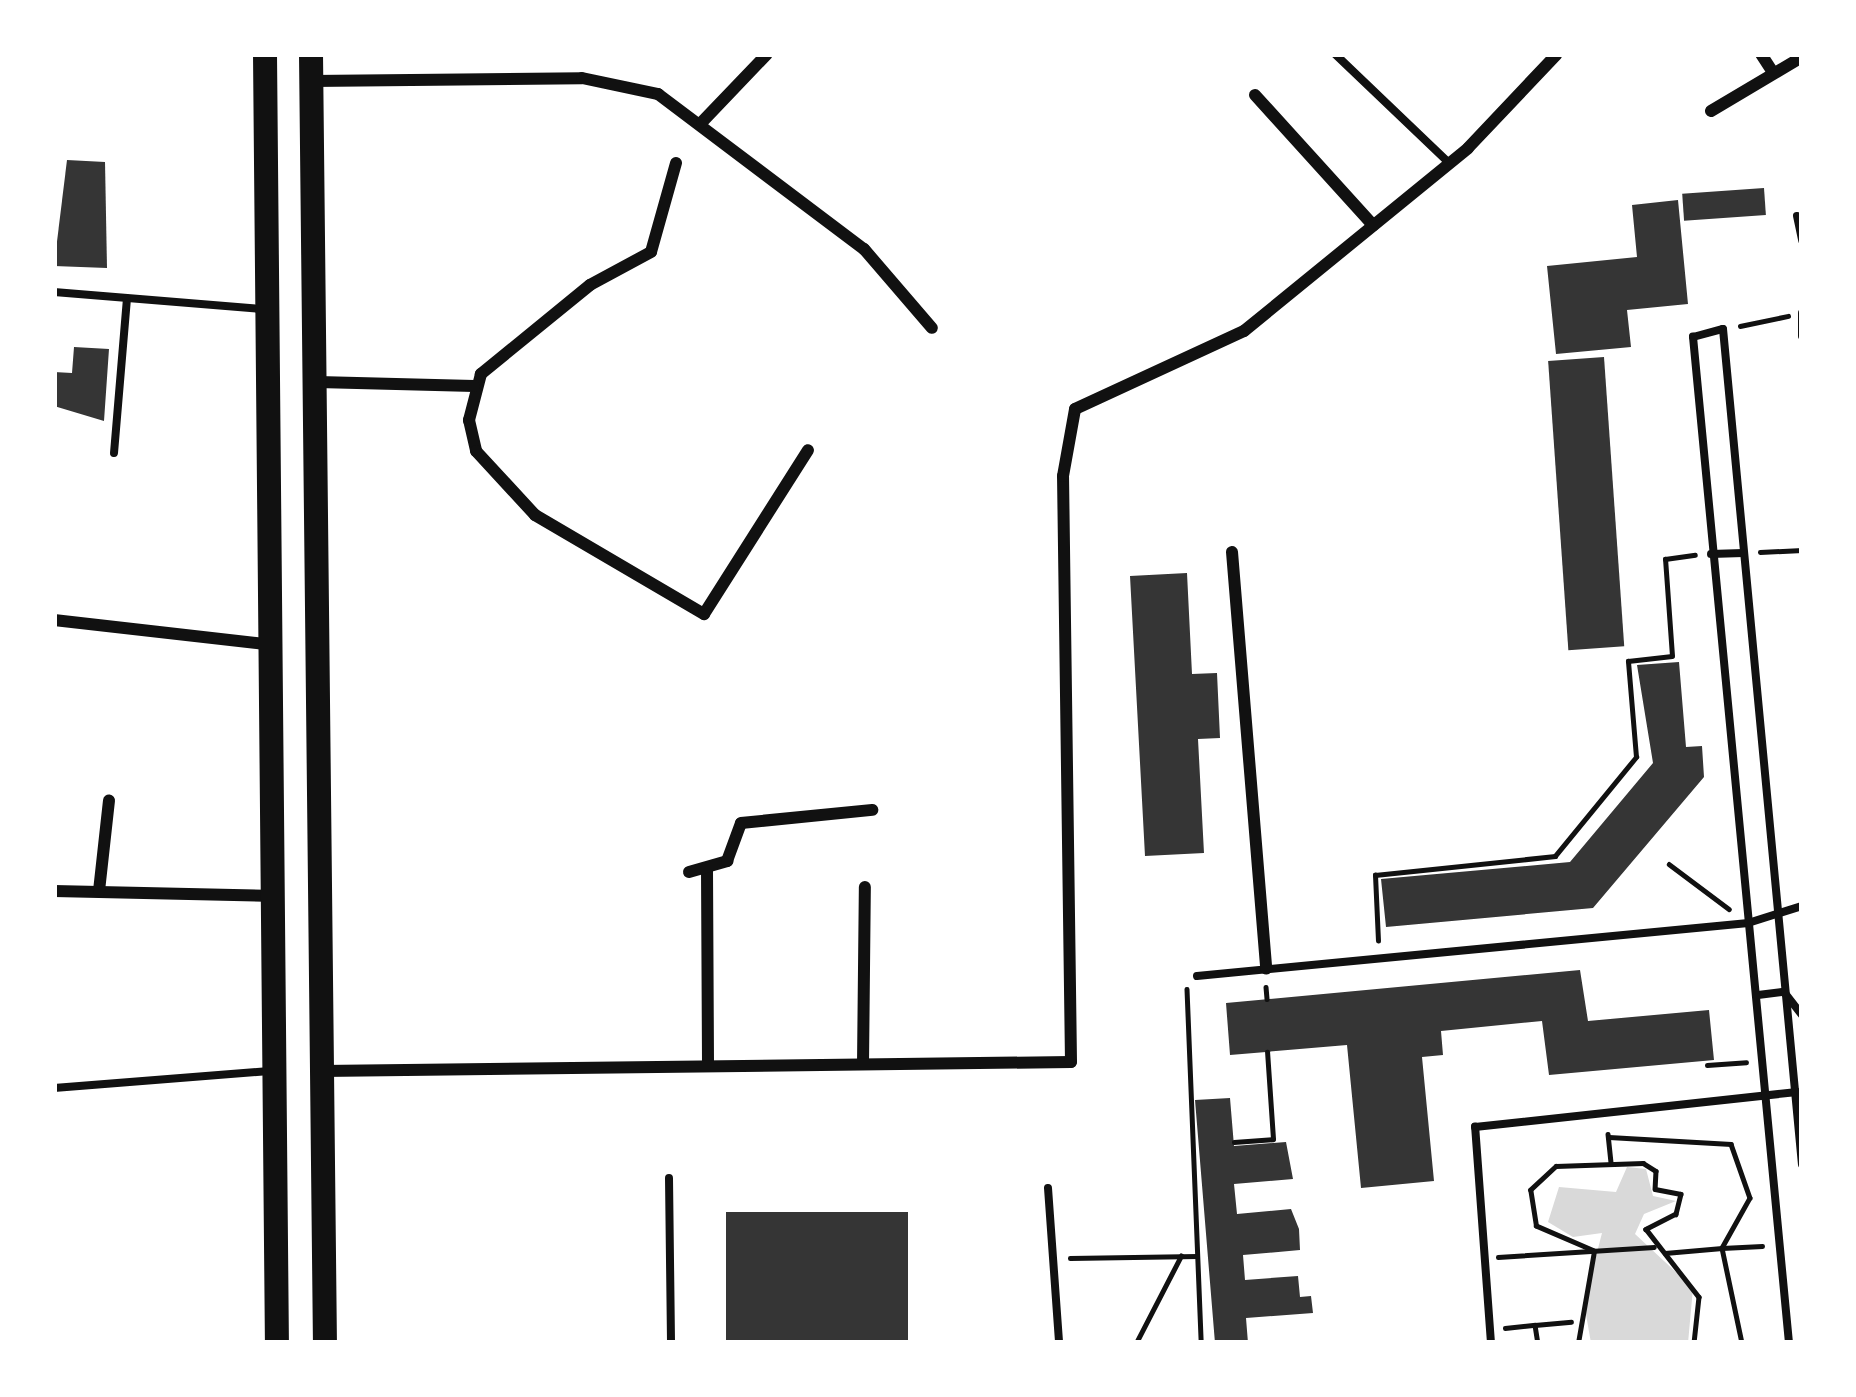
<!DOCTYPE html>
<html>
<head>
<meta charset="utf-8">
<style>
  body { margin:0 }
  #map { position:relative; width:1856px; height:1397px; overflow:hidden; background:#fff; font-family:"Work Sans",sans-serif }
  div>[style] { position:absolute }
  .water>* { inset:0; background:#d9d9d9 }
  .building>* { inset:0; background:#353535; transform-origin:0 0 }
  .path>* { height:4.5px; margin:-2.25px; padding:0 2.25px; transform-origin:2.25px; border-radius:2.25px; background:#111 }
  .service>* { height:8px; margin:-4px; padding:0 4px; transform-origin:4px; border-radius:4px; background:#111 }
  .minor>* { height:12px; margin:-6px; padding:0 6px; transform-origin:6px; border-radius:6px; background:#111 }
  .trunk>* { height:24px; margin:-12px; padding:0 12px; transform-origin:12px; border-radius:12px; background:#111 }
  span { translate:-50% -50%; white-space:nowrap; text-align:center; line-height:1.15; -webkit-text-stroke:12px #fff; paint-order:stroke }
  .frame { position:absolute; inset:0; border:57px solid #fff; pointer-events:none }
</style>
</head>
<body>
<div id="map">
  <div class="water">
    <i style="clip-path:polygon(1627px 1167px,1646px 1169px,1653px 1196px,1676px 1201px,1644px 1214px,1635px 1234px,1693px 1288px,1688px 1343px,1591px 1343px,1584px 1303px,1602px 1233px,1573px 1237px,1548px 1222px,1559px 1187px,1616px 1192px)"></i>
  </div>
  <div class="building">
    <i style="clip-path:polygon(67px 160px,105px 162px,107px 268px,54px 266px)"></i>
    <i style="left:1764px;top:188px;width:27px;height:82px;rotate:86deg"></i>
    <i style="clip-path:polygon(1678px 200px,1688px 304px,1627px 310px,1631px 347px,1556px 354px,1547px 266px,1637px 257px,1632px 205px)"></i>
    <i style="clip-path:polygon(74px 347px,109px 349px,104px 421px,54px 406px,54px 372px,72px 373px)"></i>
    <i style="left:1604px;top:357px;width:290px;height:56px;rotate:86deg"></i>
    <i style="clip-path:polygon(1187px 573px,1192px 674px,1217px 673px,1220px 738px,1198px 739px,1204px 853px,1145px 856px,1130px 576px)"></i>
    <i style="clip-path:polygon(1679px 662px,1686px 747px,1702px 746px,1704px 777px,1593px 908px,1386px 927px,1381px 879px,1570px 862px,1653px 763px,1637px 665px)"></i>
    <i style="clip-path:polygon(1580px 970px,1588px 1021px,1709px 1010px,1714px 1060px,1549px 1075px,1542px 1021px,1441px 1031px,1443px 1055px,1422px 1057px,1434px 1181px,1361px 1188px,1347px 1045px,1230px 1055px,1226px 1003px)"></i>
    <i style="clip-path:polygon(1230px 1098px,1234px 1146px,1286px 1142px,1293px 1179px,1234px 1184px,1237px 1214px,1291px 1209px,1299px 1229px,1300px 1250px,1243px 1255px,1245px 1280px,1298px 1276px,1300px 1297px,1311px 1296px,1313px 1313px,1246px 1318px,1248px 1343px,1215px 1343px,1195px 1100px)"></i>
    <i style="left:726px;top:1212px;width:182px;height:131px"></i>
  </div>
  <div class="path">
    <i style="left:1740px;top:326px;width:49px;rotate:-11.8deg"></i>
    <i style="left:1760px;top:552px;width:42px;rotate:-2.7deg"></i>
    <i style="left:1669px;top:864px;width:75px;rotate:36.9deg"></i>
    <i style="left:1378px;top:941px;width:66px;rotate:-92.6deg"></i>
    <i style="left:1375px;top:875px;width:181px;rotate:-6deg"></i>
    <i style="left:1555px;top:856px;width:128px;rotate:-50.7deg"></i>
    <i style="left:1636px;top:757px;width:96px;rotate:-94.8deg"></i>
    <i style="left:1628px;top:661px;width:44px;rotate:-6.5deg"></i>
    <i style="left:1672px;top:656px;width:97px;rotate:-94.1deg"></i>
    <i style="left:1665px;top:559px;width:30px;rotate:-8deg"></i>
    <i style="left:1266px;top:987px;width:12px;rotate:85deg"></i>
    <i style="left:1187px;top:989px;width:354px;rotate:87.7deg"></i>
    <i style="left:1707px;top:1065px;width:39px;rotate:-4deg"></i>
    <i style="left:1608px;top:1134px;width:30px;rotate:84deg"></i>
    <i style="left:1609px;top:1137px;width:122px;rotate:3.3deg"></i>
    <i style="left:1731px;top:1144px;width:57px;rotate:70.6deg"></i>
    <i style="left:1750px;top:1198px;width:57px;rotate:119.2deg"></i>
    <i style="left:1722px;top:1248px;width:40px;rotate:-2.9deg"></i>
    <i style="left:1234px;top:1142px;width:39px;rotate:-4deg"></i>
    <i style="left:1273px;top:1139px;width:87px;rotate:-93.9deg"></i>
    <i style="left:1665px;top:1253px;width:57px;rotate:-5deg"></i>
    <i style="left:1722px;top:1248px;width:97px;rotate:78.1deg"></i>
    <i style="left:1498px;top:1257px;width:156px;rotate:-3.7deg"></i>
    <i style="left:1070px;top:1258px;width:127px;rotate:-0.9deg"></i>
    <i style="left:1535px;top:1325px;width:36px;rotate:-5deg"></i>
    <i style="left:1505px;top:1328px;width:30px;rotate:-6deg"></i>
    <i style="left:1535px;top:1325px;width:18px;rotate:81deg"></i>
    <i style="left:1136px;top:1343px;width:98px;rotate:-62.7deg"></i>
    <i style="left:1578px;top:1343px;width:93px;rotate:-80.1deg"></i>
    <i style="left:1594px;top:1251px;width:63px;rotate:-156.7deg"></i>
    <i style="left:1536px;top:1226px;width:36px;rotate:-99deg"></i>
    <i style="left:1530px;top:1190px;width:35px;rotate:-43deg"></i>
    <i style="left:1556px;top:1166px;width:87px;rotate:-2deg"></i>
    <i style="left:1643px;top:1163px;width:15px;rotate:32deg"></i>
    <i style="left:1656px;top:1171px;width:18px;rotate:93deg"></i>
    <i style="left:1655px;top:1189px;width:26px;rotate:11deg"></i>
    <i style="left:1681px;top:1194px;width:21px;rotate:104deg"></i>
    <i style="left:1676px;top:1214px;width:34px;rotate:153deg"></i>
    <i style="left:1646px;top:1229px;width:86px;rotate:52.1deg"></i>
    <i style="left:1699px;top:1297px;width:46px;rotate:96.2deg"></i>
  </div>
  <div class="service">
    <i style="left:1335px;top:54px;width:158px;rotate:43.7deg"></i>
    <i style="left:1797px;top:216px;width:25px;rotate:78deg"></i>
    <i style="left:54px;top:292px;width:208px;rotate:4.7deg"></i>
    <i style="left:1802px;top:313px;width:23px;rotate:90deg"></i>
    <i style="left:114px;top:453px;width:155px;rotate:-85.2deg"></i>
    <i style="left:1711px;top:554px;width:32px;rotate:-2deg"></i>
    <i style="left:1197px;top:976px;width:554px;rotate:-5.49deg"></i>
    <i style="left:1748px;top:923px;width:57px;rotate:-17.5deg"></i>
    <i style="left:1758px;top:995px;width:26px;rotate:-7deg"></i>
    <i style="left:1784px;top:992px;width:29px;rotate:52deg"></i>
    <i style="left:54px;top:1088px;width:219px;rotate:-4.5deg"></i>
    <i style="left:669px;top:1178px;width:165px;rotate:89.3deg"></i>
    <i style="left:1048px;top:1188px;width:155px;rotate:85.9deg"></i>
    <i style="left:1491px;top:1343px;width:217px;rotate:-94.2deg"></i>
    <i style="left:1475px;top:1127px;width:324px;rotate:-6.2deg"></i>
    <i style="left:1789px;top:1343px;width:1011px;rotate:-95.45deg"></i>
    <i style="left:1693px;top:337px;width:31px;rotate:-15deg"></i>
    <i style="left:1723px;top:329px;width:839px;rotate:84.6deg"></i>
  </div>
  <div class="minor">
    <i style="left:1761px;top:54px;width:20px;rotate:57deg"></i>
    <i style="left:312px;top:81px;width:270px;rotate:-0.6deg"></i>
    <i style="left:582px;top:78px;width:78px;rotate:11.9deg"></i>
    <i style="left:658px;top:94px;width:258px;rotate:37deg"></i>
    <i style="left:864px;top:249px;width:104px;rotate:49.3deg"></i>
    <i style="left:1255px;top:95px;width:176px;rotate:47.8deg"></i>
    <i style="left:1711px;top:111px;width:106px;rotate:-30.7deg"></i>
    <i style="left:702px;top:122px;width:94px;rotate:-46.3deg"></i>
    <i style="left:676px;top:163px;width:92px;rotate:105.7deg"></i>
    <i style="left:651px;top:252px;width:69px;rotate:151.6deg"></i>
    <i style="left:590px;top:285px;width:141px;rotate:140.8deg"></i>
    <i style="left:481px;top:374px;width:48px;rotate:104.6deg"></i>
    <i style="left:469px;top:420px;width:32px;rotate:77deg"></i>
    <i style="left:476px;top:451px;width:87px;rotate:47.3deg"></i>
    <i style="left:535px;top:515px;width:196px;rotate:30.4deg"></i>
    <i style="left:704px;top:614px;width:194px;rotate:-57.6deg"></i>
    <i style="left:318px;top:382px;width:156px;rotate:1.5deg"></i>
    <i style="left:1232px;top:552px;width:418px;rotate:85.3deg"></i>
    <i style="left:54px;top:620px;width:219px;rotate:6.5deg"></i>
    <i style="left:707px;top:870px;width:196px;rotate:89.7deg"></i>
    <i style="left:689px;top:872px;width:40px;rotate:-16deg"></i>
    <i style="left:727px;top:861px;width:40px;rotate:-69.8deg"></i>
    <i style="left:741px;top:823px;width:132px;rotate:-5.7deg"></i>
    <i style="left:54px;top:891px;width:221px;rotate:1.3deg"></i>
    <i style="left:99px;top:891px;width:91px;rotate:-83.7deg"></i>
    <i style="left:863px;top:1064px;width:177px;rotate:-89.4deg"></i>
    <i style="left:322px;top:1071px;width:749px;rotate:-0.69deg"></i>
    <i style="left:1071px;top:1062px;width:586px;rotate:-90.78deg"></i>
    <i style="left:1063px;top:476px;width:68px;rotate:-79.8deg"></i>
    <i style="left:1075px;top:409px;width:186px;rotate:-24.8deg"></i>
    <i style="left:1244px;top:331px;width:289px;rotate:-39.2deg"></i>
    <i style="left:1468px;top:148px;width:129px;rotate:-46.6deg"></i>
  </div>
  <div class="trunk">
    <i style="left:265px;top:54px;width:1289px;rotate:89.47deg"></i>
    <i style="left:311px;top:54px;width:1289px;rotate:89.38deg"></i>
  </div>
  <div class="frame"></div>
</div>
</body>
</html>
